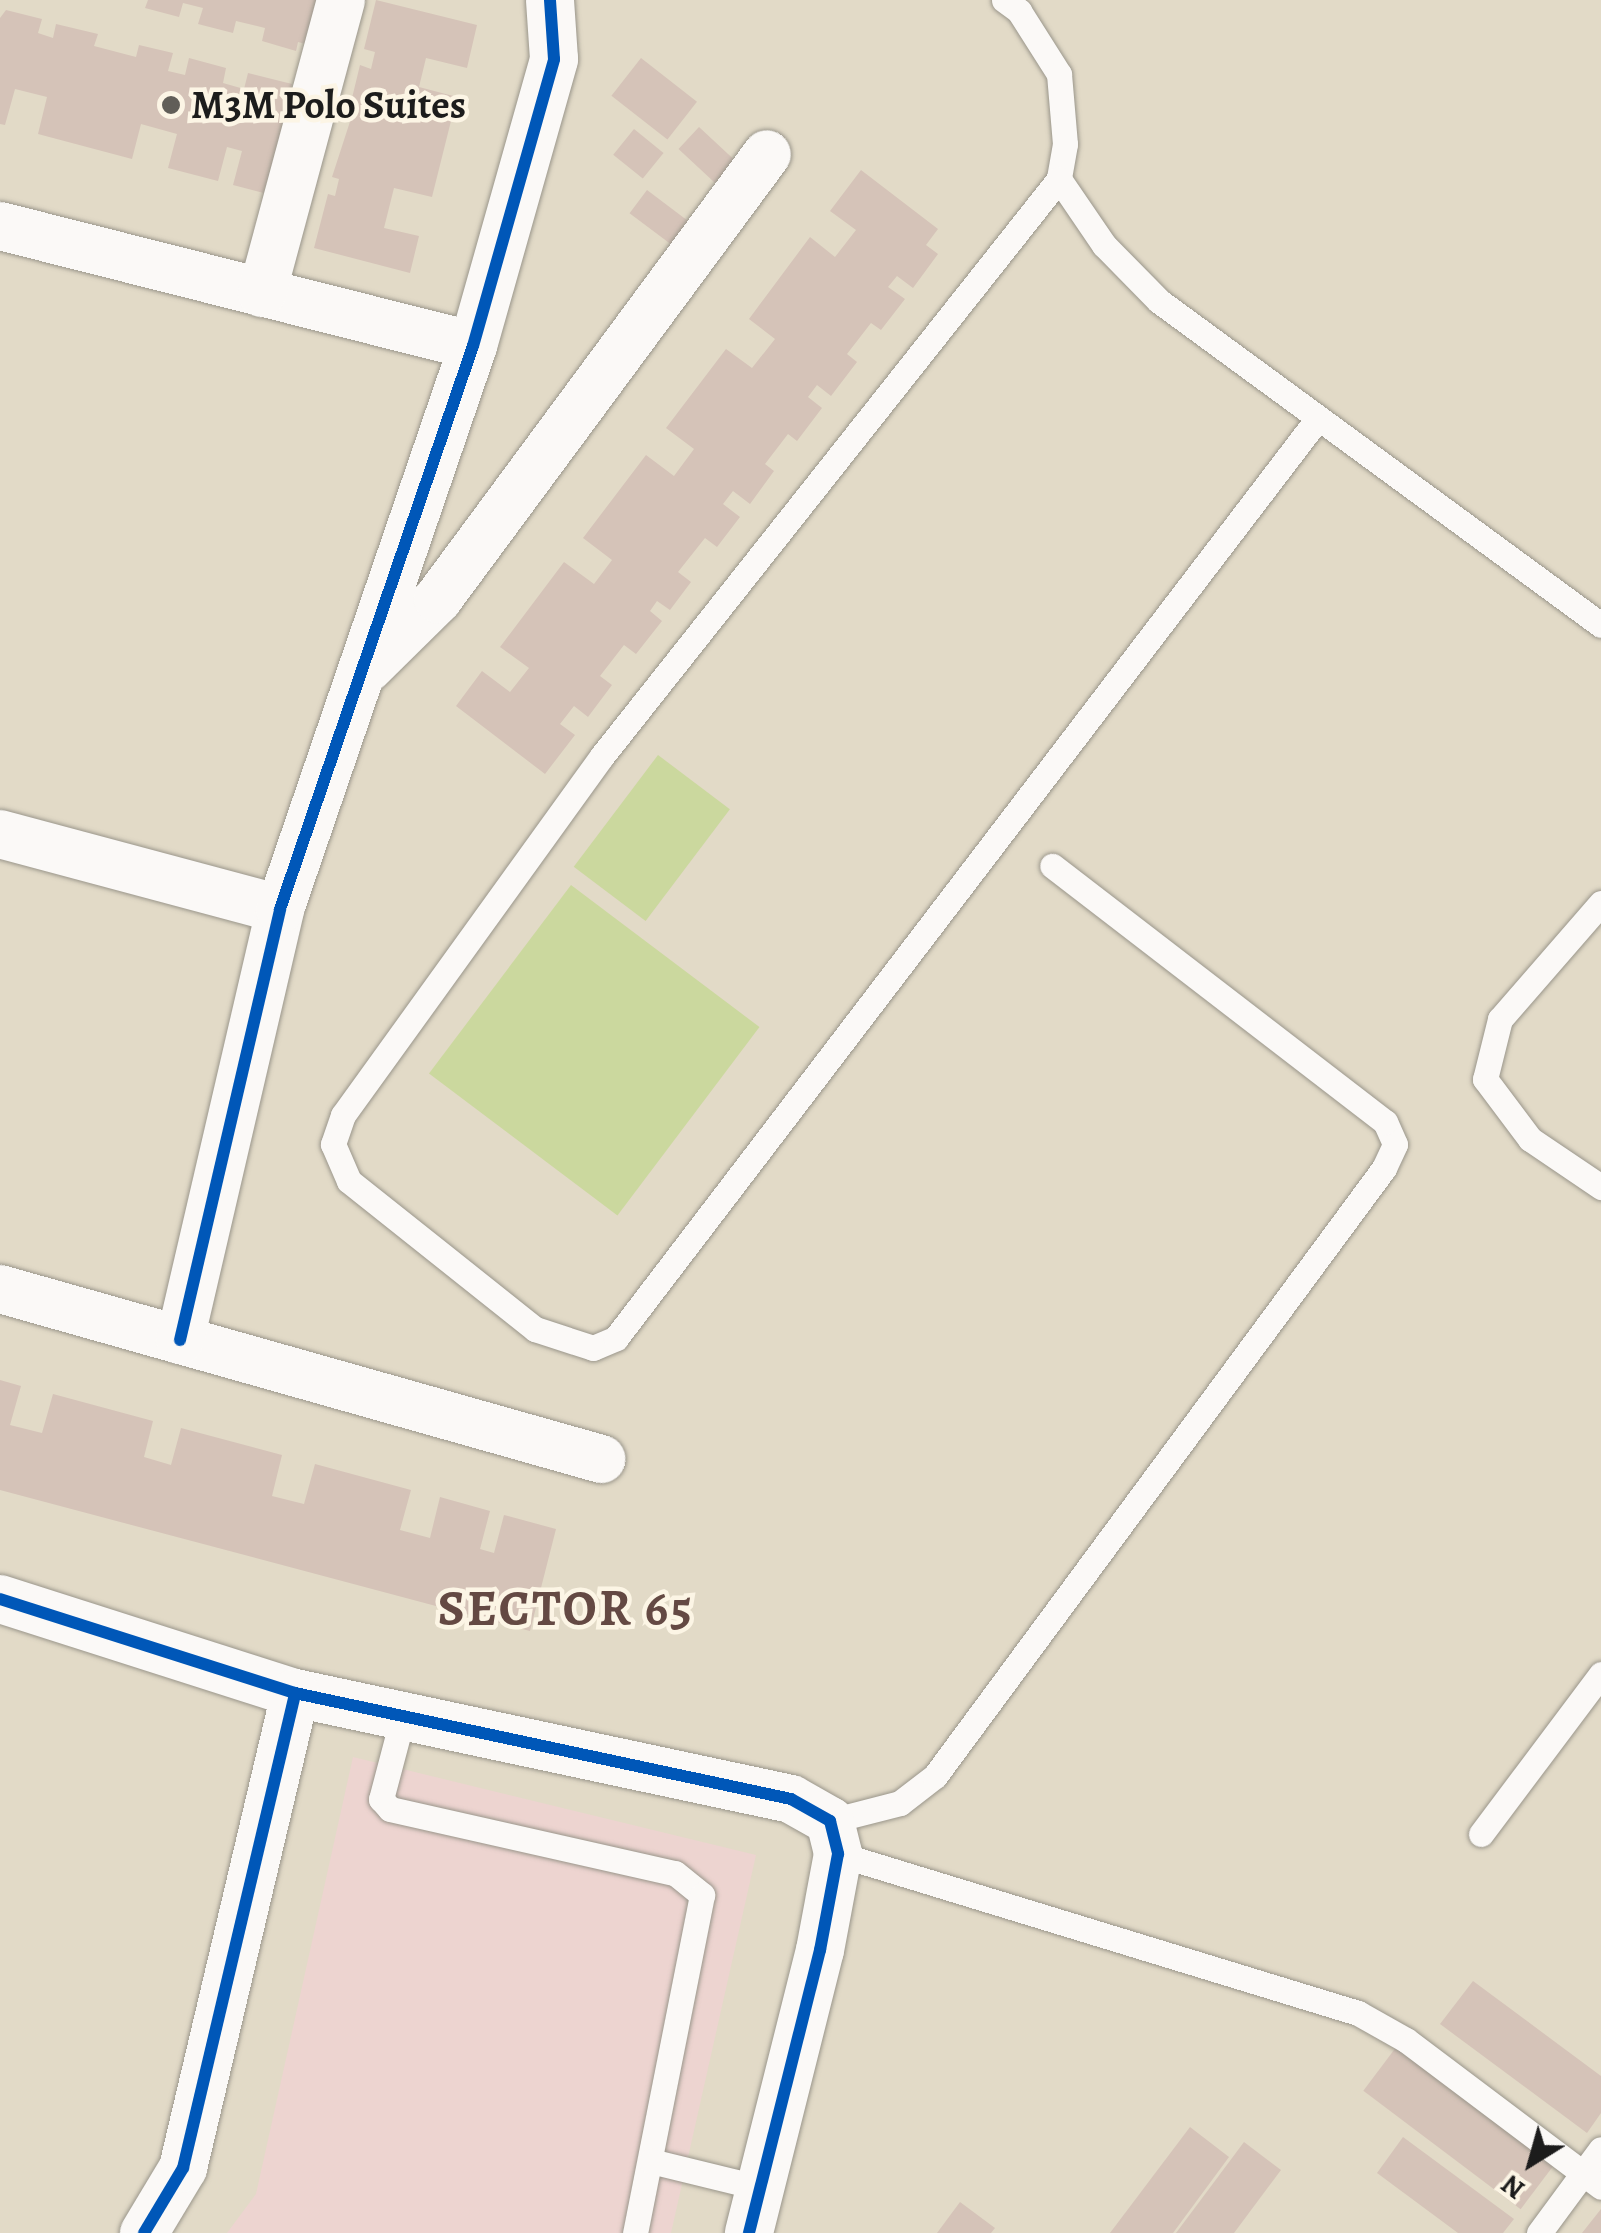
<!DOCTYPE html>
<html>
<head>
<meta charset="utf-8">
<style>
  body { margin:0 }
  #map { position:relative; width:1601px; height:2233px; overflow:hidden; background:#e2dac7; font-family:Alegreya,serif }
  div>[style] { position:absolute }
  .built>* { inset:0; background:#edd4d0 }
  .green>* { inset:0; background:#cbd89e; transform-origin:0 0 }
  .building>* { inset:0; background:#d5c3b8; transform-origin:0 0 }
  .roads { filter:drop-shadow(0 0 2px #9a968b) drop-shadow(0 0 2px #9a968b) }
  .lane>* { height:25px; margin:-12.5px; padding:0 12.5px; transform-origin:12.5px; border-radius:12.5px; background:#fbf9f7 }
  .street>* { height:48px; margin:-24px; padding:0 24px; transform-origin:24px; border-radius:24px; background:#fbf9f7 }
  .cycleway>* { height:12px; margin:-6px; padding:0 6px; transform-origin:6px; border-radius:6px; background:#0057b8 }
  .dots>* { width:28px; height:28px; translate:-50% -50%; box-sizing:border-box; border:5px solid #fcf5e5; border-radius:50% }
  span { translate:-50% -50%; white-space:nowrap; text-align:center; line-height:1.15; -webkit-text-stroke:9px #fcf5e5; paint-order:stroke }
  .poi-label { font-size:40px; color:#1c1c1c; font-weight:700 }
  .left { translate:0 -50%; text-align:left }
  .district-label { font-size:50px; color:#644943; font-weight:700; letter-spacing:2.5px }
  .north { position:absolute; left:1481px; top:2113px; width:100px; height:100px; -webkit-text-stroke:8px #fcf5e5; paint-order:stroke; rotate:217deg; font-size:28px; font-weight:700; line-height:40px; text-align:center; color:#1c1c1c }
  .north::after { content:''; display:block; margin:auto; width:35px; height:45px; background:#1c1c1c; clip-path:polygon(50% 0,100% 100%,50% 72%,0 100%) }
</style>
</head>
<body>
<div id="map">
  <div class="built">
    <i style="clip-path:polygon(353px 1757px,756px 1855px,671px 2233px,227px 2233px,256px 2194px)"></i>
  </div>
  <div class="green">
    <i style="left:658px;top:755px;width:90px;height:140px;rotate:37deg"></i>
    <i style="left:571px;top:885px;width:236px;height:236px;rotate:37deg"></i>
  </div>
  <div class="building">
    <i style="clip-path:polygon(148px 0,336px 0,324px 49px,298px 42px,296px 51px,262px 41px,265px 28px,236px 21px,233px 33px,198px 24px,203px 8px,183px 3px,179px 17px,145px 8px)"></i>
    <i style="clip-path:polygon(376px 0,477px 25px,467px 68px,426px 58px,419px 87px,457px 97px,432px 197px,394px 188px,384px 228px,419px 236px,410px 273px,314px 248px,328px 194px,335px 196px,339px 179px,332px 177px,357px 100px,352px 98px,360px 65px,371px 69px,375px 52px,364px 49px)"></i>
    <i style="clip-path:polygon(6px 10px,42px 19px,38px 33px,53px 38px,56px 24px,98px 34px,94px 46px,136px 57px,139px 45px,173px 53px,168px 71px,185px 75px,189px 58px,226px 68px,223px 83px,244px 89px,248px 73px,292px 84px,288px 102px,306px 107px,283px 198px,233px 185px,242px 151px,227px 147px,218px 181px,168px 168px,177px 134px,141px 124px,132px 159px,38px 134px,47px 97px,15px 89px,5px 125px,0 124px,0 18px)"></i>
    <i style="left:641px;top:58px;width:71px;height:48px;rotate:38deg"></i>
    <i style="left:699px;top:127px;width:50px;height:30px;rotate:43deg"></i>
    <i style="left:634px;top:129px;width:38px;height:33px;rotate:39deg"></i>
    <i style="clip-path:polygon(861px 170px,938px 229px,926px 245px,938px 254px,913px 288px,897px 276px,888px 287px,905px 299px,881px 330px,871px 323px,847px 354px,857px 362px,831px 396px,817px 385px,808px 397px,822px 408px,797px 441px,788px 434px,765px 464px,774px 471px,750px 504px,733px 491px,723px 504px,740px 517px,717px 547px,705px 538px,678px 572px,691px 582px,670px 610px,657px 601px,650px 611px,662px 621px,636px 654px,624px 645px,600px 676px,612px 685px,588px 717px,574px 706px,560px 724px,575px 735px,545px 774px,456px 706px,482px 671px,510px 692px,529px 668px,500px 647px,564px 562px,594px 584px,612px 560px,583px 538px,646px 455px,674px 476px,694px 449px,666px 428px,726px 349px,752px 368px,775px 339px,749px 319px,810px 237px,835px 257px,856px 230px,830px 211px)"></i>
    <i style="left:647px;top:190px;width:56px;height:29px;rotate:37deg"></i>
    <i style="clip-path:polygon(0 1380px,21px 1386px,10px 1425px,42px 1433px,53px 1394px,153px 1421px,144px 1457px,171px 1465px,181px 1428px,282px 1455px,272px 1496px,304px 1504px,315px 1464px,411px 1490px,400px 1530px,430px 1538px,440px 1497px,490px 1511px,480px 1549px,494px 1553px,504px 1515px,556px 1529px,530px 1631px,0 1490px)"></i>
    <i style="clip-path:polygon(1473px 1981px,1601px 2076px,1601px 2113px,1587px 2133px,1440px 2024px)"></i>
    <i style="left:1400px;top:2042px;width:197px;height:61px;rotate:37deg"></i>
    <i style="clip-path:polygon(1190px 2127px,1229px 2157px,1173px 2233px,1110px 2233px)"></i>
    <i style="clip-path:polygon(1403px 2137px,1514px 2219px,1503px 2233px,1458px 2233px,1377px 2173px)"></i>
    <i style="clip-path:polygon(1244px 2142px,1281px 2170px,1234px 2233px,1176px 2233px)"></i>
    <i style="clip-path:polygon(960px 2202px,995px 2228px,991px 2233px,937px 2233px)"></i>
    <i style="clip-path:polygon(1601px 2209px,1601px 2233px,1582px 2233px)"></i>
  </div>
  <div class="roads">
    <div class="lane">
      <i style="left:1004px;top:0;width:19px;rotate:36deg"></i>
      <i style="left:1019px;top:11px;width:75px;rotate:57.6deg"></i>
      <i style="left:1059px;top:74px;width:70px;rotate:85.1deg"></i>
      <i style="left:1065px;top:144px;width:36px;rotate:100deg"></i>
      <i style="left:1059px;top:179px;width:80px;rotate:55.7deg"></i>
      <i style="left:1104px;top:245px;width:78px;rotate:45.5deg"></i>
      <i style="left:1159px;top:301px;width:548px;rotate:36.24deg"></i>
      <i style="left:1059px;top:179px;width:736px;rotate:128.38deg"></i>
      <i style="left:602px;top:756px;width:443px;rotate:125.8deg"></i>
      <i style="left:343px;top:1115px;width:31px;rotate:109deg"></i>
      <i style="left:333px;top:1144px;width:40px;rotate:66.6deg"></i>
      <i style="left:349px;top:1181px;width:238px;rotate:38.5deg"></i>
      <i style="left:535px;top:1329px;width:61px;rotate:18.1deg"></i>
      <i style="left:593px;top:1348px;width:25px;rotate:-23deg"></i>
      <i style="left:616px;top:1338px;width:1157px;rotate:-52.65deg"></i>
      <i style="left:1601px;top:903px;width:154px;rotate:131deg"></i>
      <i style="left:1500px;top:1019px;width:62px;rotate:104deg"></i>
      <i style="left:1485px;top:1079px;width:75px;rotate:53.1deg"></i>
      <i style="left:1530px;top:1139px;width:86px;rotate:34.1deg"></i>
      <i style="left:403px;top:1716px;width:86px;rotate:104.8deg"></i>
      <i style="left:381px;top:1799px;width:13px;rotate:48deg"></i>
      <i style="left:390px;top:1809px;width:292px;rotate:12.7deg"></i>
      <i style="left:675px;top:1873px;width:35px;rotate:39deg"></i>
      <i style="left:702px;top:1895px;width:345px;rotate:101.2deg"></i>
      <i style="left:830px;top:1821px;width:72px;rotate:-14.4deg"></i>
      <i style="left:900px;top:1803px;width:44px;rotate:-37.6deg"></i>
      <i style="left:935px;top:1776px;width:756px;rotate:-53.55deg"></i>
      <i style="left:1384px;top:1168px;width:26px;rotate:-65deg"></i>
      <i style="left:1395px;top:1144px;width:24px;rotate:-114deg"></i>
      <i style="left:1385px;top:1122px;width:420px;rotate:-142.4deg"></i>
      <i style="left:1481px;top:1834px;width:200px;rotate:-53.1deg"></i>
      <i style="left:838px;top:1854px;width:544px;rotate:17deg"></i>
      <i style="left:1358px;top:2013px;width:55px;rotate:29.4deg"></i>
      <i style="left:1406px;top:2040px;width:244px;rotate:37deg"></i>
      <i style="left:651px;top:2161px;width:113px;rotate:13.8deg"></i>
      <i style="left:1539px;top:2233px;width:104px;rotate:-53.6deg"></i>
    </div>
    <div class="street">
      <i style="left:0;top:226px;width:488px;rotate:14.2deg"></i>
      <i style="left:262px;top:293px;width:303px;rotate:-74.9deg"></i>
      <i style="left:368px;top:668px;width:98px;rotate:-44.6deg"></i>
      <i style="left:438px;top:599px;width:553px;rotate:-53.52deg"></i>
      <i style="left:0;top:834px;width:290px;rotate:15deg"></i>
      <i style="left:0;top:1289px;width:625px;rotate:15.79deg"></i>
      <i style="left:180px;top:1340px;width:442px;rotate:-76.9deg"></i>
      <i style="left:280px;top:909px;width:595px;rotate:-71.08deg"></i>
      <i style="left:473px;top:346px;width:298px;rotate:-74.2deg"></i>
      <i style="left:554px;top:59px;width:59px;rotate:-93.9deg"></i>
      <i style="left:0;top:1599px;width:310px;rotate:17.7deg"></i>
      <i style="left:295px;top:1693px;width:507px;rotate:12.06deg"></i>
      <i style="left:791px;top:1799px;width:45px;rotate:29.4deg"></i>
      <i style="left:830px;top:1821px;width:34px;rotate:76deg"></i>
      <i style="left:838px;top:1854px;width:98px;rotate:100.6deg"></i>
      <i style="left:820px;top:1950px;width:292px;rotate:104.1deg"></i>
      <i style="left:144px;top:2233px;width:76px;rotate:-59deg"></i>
      <i style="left:183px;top:2168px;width:488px;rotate:-76.7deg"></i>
    </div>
  </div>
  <div class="cycleway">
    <i style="left:180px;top:1340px;width:442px;rotate:-76.9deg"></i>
    <i style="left:280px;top:909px;width:595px;rotate:-71.08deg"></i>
    <i style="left:473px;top:346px;width:298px;rotate:-74.2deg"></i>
    <i style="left:554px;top:59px;width:59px;rotate:-93.9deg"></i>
    <i style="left:0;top:1599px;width:310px;rotate:17.7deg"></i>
    <i style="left:295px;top:1693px;width:507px;rotate:12.06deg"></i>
    <i style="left:791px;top:1799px;width:45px;rotate:29.4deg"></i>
    <i style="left:830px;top:1821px;width:34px;rotate:76deg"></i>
    <i style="left:838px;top:1854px;width:98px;rotate:100.6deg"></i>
    <i style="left:820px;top:1950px;width:292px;rotate:104.1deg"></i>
    <i style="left:144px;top:2233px;width:76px;rotate:-59deg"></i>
    <i style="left:183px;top:2168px;width:488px;rotate:-76.7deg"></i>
  </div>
  <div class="dots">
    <i style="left:171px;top:105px;background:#615e58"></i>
  </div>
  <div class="poi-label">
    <span class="left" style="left:191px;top:105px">M3M Polo Suites</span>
  </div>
  <div class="district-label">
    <span style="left:566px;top:1609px">SECTOR 65</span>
  </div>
  <div class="north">N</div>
</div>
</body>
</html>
